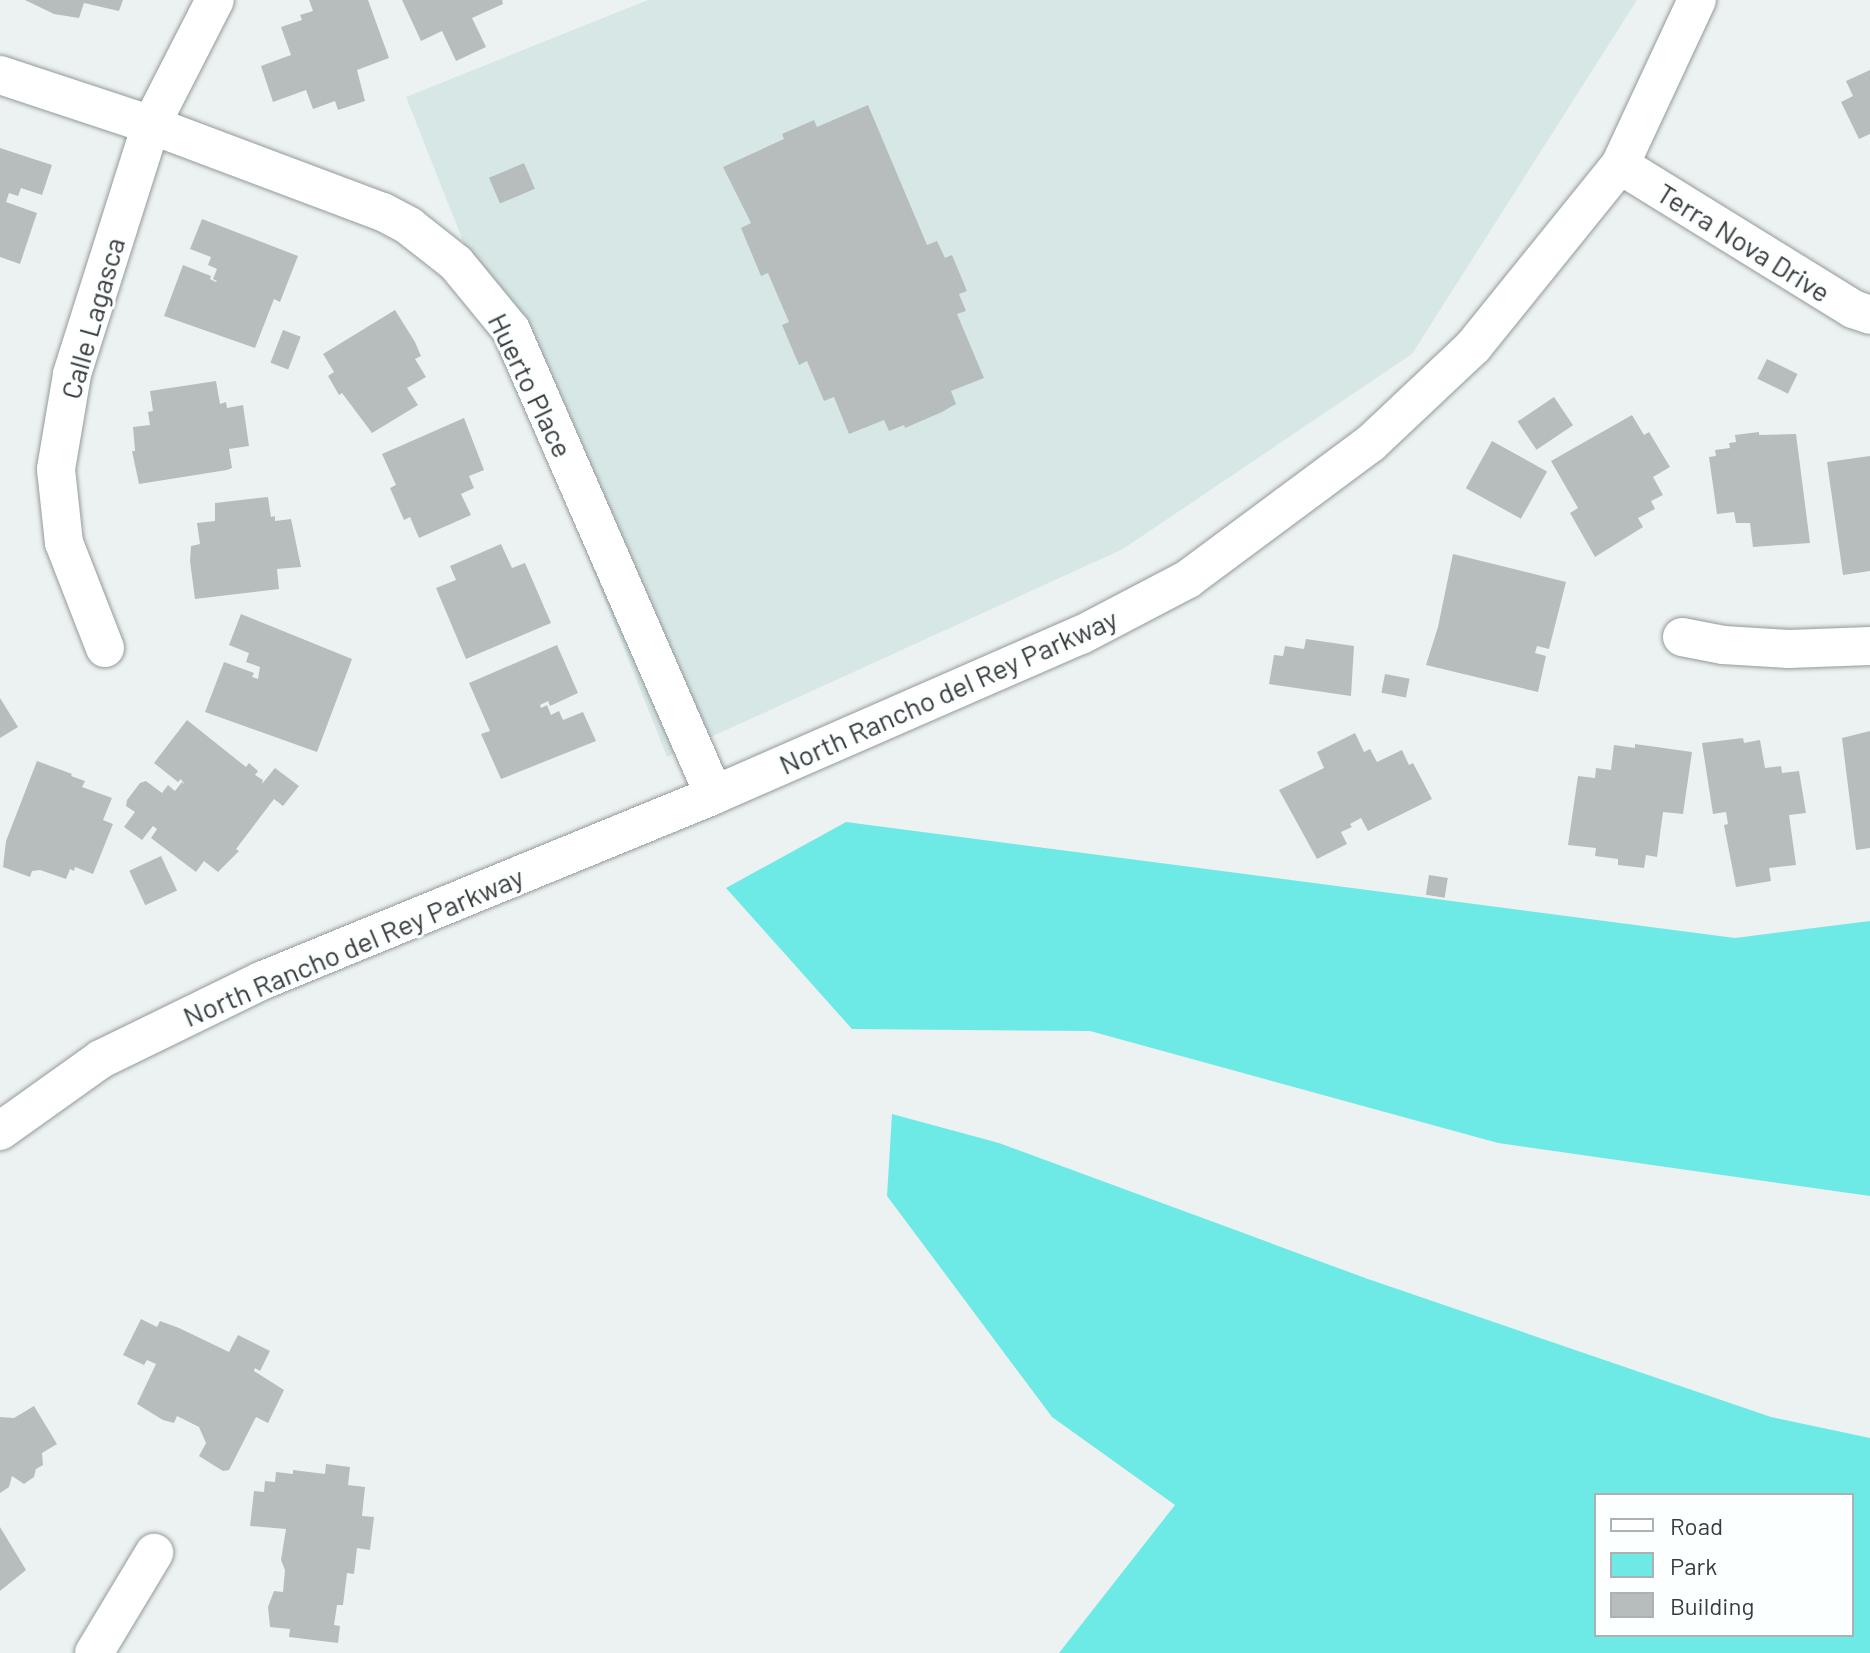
<!DOCTYPE html>
<html>
<head>
<meta charset="utf-8">
<style>
  body { margin:0 }
  #map { position:relative; width:1870px; height:1653px; overflow:hidden; background:#ecf2f2; font-family:Barlow,sans-serif }
  div>[style] { position:absolute }
  .built>* { inset:0; background:#d7e7e6 }
  .green>* { inset:0; background:#6eeae6 }
  .building>* { inset:0; background:#b7bdbd; transform-origin:0 0 }
  .roads { filter:drop-shadow(0 0 2px #949a9a) drop-shadow(0 0 2px #949a9a) }
  .minor>* { height:38px; margin:-19px; padding:0 19px; transform-origin:19px; border-radius:19px; background:#fff }
  span { translate:-50% -50%; white-space:nowrap; text-align:center; line-height:1.15; -webkit-text-stroke:6px #fbffff; paint-order:stroke }
  .street-label { font-size:28px; color:#393c3b }
  .legend { position:absolute; left:1594px; top:1493px; width:260px; height:144px; box-sizing:border-box; background:#fbffff; border:2px solid #adb1b1; margin:0; padding:10px 14px; list-style:none; font-size:24px; color:#393c3b }
  .legend li { display:flex; align-items:center; gap:16px; height:40px }
  .legend b { width:40px; border:2px solid #adb1b1 }
</style>
</head>
<body>
<div id="map">
  <div class="built">
    <i style="clip-path:polygon(648px 0,1637px 0,1412px 354px,1123px 549px,667px 757px,406px 97px)"></i>
  </div>
  <div class="green">
    <i style="clip-path:polygon(846px 822px,1735px 938px,1870px 921px,1870px 1196px,1498px 1143px,1090px 1031px,852px 1029px,726px 888px)"></i>
    <i style="clip-path:polygon(evenodd,892px 1114px,999px 1143px,1368px 1279px,1771px 1417px,1870px 1438px,1870px 1653px,1059px 1653px,1175px 1505px,1052px 1417px,887px 1196px,892px 1114px,1852px 1495px,1852px 1635px,1596px 1635px,1596px 1495px,1852px 1495px)"></i>
  </div>
  <div class="building">
    <i style="clip-path:polygon(25px 0,123px 0,119px 11px,84px 3px,79px 18px,54px 14px)"></i>
    <i style="clip-path:polygon(309px 0,368px 0,389px 58px,357px 70px,365px 101px,338px 110px,335px 101px,313px 109px,306px 90px,273px 102px,261px 66px,291px 55px,281px 27px,302px 20px,300px 15px,313px 11px)"></i>
    <i style="clip-path:polygon(402px 0,502px 0,503px 4px,472px 18px,486px 47px,456px 61px,442px 31px,421px 41px)"></i>
    <i style="clip-path:polygon(1870px 70px,1870px 134px,1859px 139px,1841px 102px,1853px 96px,1846px 81px)"></i>
    <i style="clip-path:polygon(868px 105px,927px 245px,937px 241px,945px 258px,952px 255px,967px 291px,959px 294px,966px 311px,957px 314px,984px 378px,951px 391px,956px 404px,942px 412px,905px 428px,904px 425px,889px 431px,884px 420px,849px 434px,834px 397px,824px 401px,807px 361px,799px 365px,782px 325px,789px 322px,768px 273px,761px 276px,741px 228px,751px 223px,723px 167px,784px 139px,782px 134px,814px 120px,817px 127px)"></i>
    <i style="clip-path:polygon(0 148px,52px 165px,42px 195px,21px 188px,18px 196px,9px 193px,6px 202px,37px 213px,20px 264px,0 257px)"></i>
    <i style="left:524px;top:163px;width:28px;height:38px;rotate:67deg"></i>
    <i style="clip-path:polygon(202px 219px,298px 256px,280px 302px,274px 299px,255px 348px,164px 316px,183px 265px,211px 276px,210px 279px,216px 282px,217px 281px,213px 279px,217px 269px,208px 265px,211px 257px,190px 249px)"></i>
    <i style="clip-path:polygon(395px 310px,415px 342px,421px 356px,415px 359px,426px 377px,407px 388px,418px 405px,372px 433px,342px 393px,339px 395px,328px 376px,334px 372px,323px 354px)"></i>
    <i style="left:283px;top:330px;width:19px;height:35px;rotate:21deg"></i>
    <i style="left:1767px;top:359px;width:34px;height:22px;rotate:26deg"></i>
    <i style="clip-path:polygon(216px 381px,220px 404px,226px 402px,227px 408px,243px 405px,249px 446px,229px 449px,232px 468px,227px 470px,139px 484px,132px 451px,135px 451px,133px 427px,150px 425px,148px 412px,153px 411px,150px 391px)"></i>
    <i style="left:1554px;top:397px;width:34px;height:44px;rotate:56deg"></i>
    <i style="clip-path:polygon(1632px 415px,1644px 435px,1649px 432px,1670px 467px,1653px 477px,1663px 495px,1651px 501px,1655px 509px,1638px 518px,1643px 527px,1595px 557px,1570px 513px,1578px 508px,1551px 461px)"></i>
    <i style="clip-path:polygon(464px 418px,484px 470px,469px 476px,474px 488px,461px 494px,471px 515px,419px 538px,410px 517px,404px 520px,390px 488px,396px 485px,382px 454px)"></i>
    <i style="clip-path:polygon(1759px 432px,1759px 435px,1796px 434px,1810px 543px,1753px 547px,1750px 523px,1736px 523px,1734px 512px,1717px 514px,1709px 457px,1716px 456px,1715px 450px,1730px 448px,1729px 443px,1736px 442px,1735px 435px)"></i>
    <i style="left:1492px;top:441px;width:63px;height:54px;rotate:29deg"></i>
    <i style="clip-path:polygon(1870px 456px,1870px 571px,1843px 575px,1827px 462px)"></i>
    <i style="clip-path:polygon(268px 497px,271px 517px,275px 516px,275px 521px,291px 519px,301px 567px,277px 569px,279px 589px,195px 599px,190px 561px,191px 546px,200px 544px,197px 523px,215px 521px,215px 503px)"></i>
    <i style="clip-path:polygon(501px 544px,512px 568px,525px 563px,551px 623px,466px 659px,436px 588px,456px 580px,450px 566px)"></i>
    <i style="clip-path:polygon(1453px 554px,1566px 582px,1549px 649px,1537px 646px,1535px 653px,1546px 656px,1538px 692px,1426px 665px,1438px 627px)"></i>
    <i style="clip-path:polygon(241px 614px,352px 659px,317px 752px,205px 712px,224px 662px,254px 673px,252px 677px,258px 679px,260px 667px,246px 662px,249px 653px,229px 645px)"></i>
    <i style="clip-path:polygon(1306px 639px,1354px 646px,1351px 696px,1269px 684px,1274px 655px,1283px 656px,1285px 646px,1304px 649px)"></i>
    <i style="clip-path:polygon(557px 645px,578px 693px,550px 706px,548px 701px,540px 705px,541px 708px,547px 705px,551px 715px,559px 711px,563px 720px,583px 712px,596px 741px,501px 779px,481px 734px,490px 731px,469px 683px)"></i>
    <i style="left:1385px;top:674px;width:25px;height:19px;rotate:11deg"></i>
    <i style="clip-path:polygon(0 698px,18px 727px,0 738px)"></i>
    <i style="clip-path:polygon(187px 720px,246px 767px,249px 763px,258px 771px,255px 775px,263px 780px,262px 784px,275px 768px,299px 786px,283px 806px,274px 799px,236px 849px,239px 851px,218px 872px,204px 861px,196px 872px,151px 838px,157px 829px,153px 826px,142px 840px,124px 827px,135px 812px,126px 806px,127px 800px,140px 783px,146px 781px,162px 793px,168px 785px,175px 791px,182px 782px,185px 785px,181px 779px,178px 782px,154px 763px)"></i>
    <i style="clip-path:polygon(1870px 731px,1870px 848px,1856px 850px,1842px 738px)"></i>
    <i style="clip-path:polygon(1355px 733px,1364px 752px,1370px 749px,1377px 762px,1402px 750px,1409px 765px,1413px 763px,1432px 799px,1368px 831px,1361px 818px,1350px 824px,1352px 827px,1341px 832px,1347px 844px,1317px 859px,1279px 790px,1324px 768px,1317px 752px)"></i>
    <i style="clip-path:polygon(1743px 738px,1744px 743px,1760px 740px,1765px 768px,1781px 766px,1782px 773px,1799px 771px,1806px 813px,1789px 815px,1796px 865px,1769px 868px,1771px 881px,1736px 887px,1724px 825px,1728px 824px,1726px 812px,1713px 814px,1702px 743px)"></i>
    <i style="clip-path:polygon(1635px 744px,1692px 752px,1683px 814px,1663px 812px,1657px 857px,1646px 855px,1644px 868px,1618px 865px,1618px 859px,1595px 856px,1596px 848px,1568px 845px,1578px 776px,1595px 778px,1596px 768px,1611px 770px,1614px 745px,1635px 748px)"></i>
    <i style="clip-path:polygon(37px 761px,72px 774px,71px 776px,85px 781px,82px 787px,112px 798px,103px 820px,113px 824px,93px 874px,75px 867px,74px 871px,70px 869px,66px 879px,40px 870px,32px 871px,30px 877px,3px 867px,6px 841px)"></i>
    <i style="left:161px;top:856px;width:38px;height:35px;rotate:65deg"></i>
    <i style="left:1429px;top:875px;width:19px;height:20px;rotate:9deg"></i>
    <i style="clip-path:polygon(141px 1319px,157px 1327px,160px 1321px,179px 1328px,229px 1352px,238px 1335px,270px 1351px,260px 1371px,255px 1368px,254px 1371px,284px 1390px,268px 1423px,256px 1417px,229px 1470px,223px 1471px,199px 1456px,206px 1443px,199px 1427px,177px 1416px,174px 1423px,163px 1420px,137px 1404px,156px 1364px,147px 1360px,144px 1365px,123px 1355px)"></i>
    <i style="clip-path:polygon(34px 1406px,57px 1444px,42px 1453px,43px 1465px,36px 1469px,34px 1477px,24px 1484px,12px 1476px,9px 1487px,0 1493px,0 1417px,14px 1418px)"></i>
    <i style="clip-path:polygon(326px 1464px,350px 1467px,348px 1485px,365px 1487px,362px 1516px,374px 1517px,370px 1550px,357px 1548px,354px 1574px,347px 1573px,343px 1605px,337px 1605px,334px 1625px,340px 1626px,338px 1643px,289px 1637px,290px 1629px,270px 1627px,268px 1607px,274px 1591px,283px 1592px,285px 1570px,281px 1560px,286px 1529px,250px 1526px,254px 1491px,264px 1492px,265px 1481px,275px 1482px,276px 1472px,293px 1474px,293px 1470px,325px 1474px)"></i>
    <i style="clip-path:polygon(0 1527px,26px 1570px,0 1591px)"></i>
  </div>
  <div class="roads">
    <div class="minor">
      <i style="left:0;top:75px;width:159px;rotate:18.3deg"></i>
      <i style="left:151px;top:125px;width:248px;rotate:20.6deg"></i>
      <i style="left:383px;top:212px;width:30px;rotate:28deg"></i>
      <i style="left:409px;top:226px;width:60px;rotate:38.2deg"></i>
      <i style="left:456px;top:263px;width:87px;rotate:50.6deg"></i>
      <i style="left:511px;top:330px;width:507px;rotate:66.42deg"></i>
      <i style="left:1620px;top:165px;width:274px;rotate:31.7deg"></i>
      <i style="left:1853px;top:309px;width:18px;rotate:19deg"></i>
      <i style="left:1682px;top:637px;width:42px;rotate:11deg"></i>
      <i style="left:1723px;top:645px;width:66px;rotate:3.5deg"></i>
      <i style="left:1789px;top:649px;width:81px;rotate:-2.1deg"></i>
      <i style="left:105px;top:648px;width:113px;rotate:-111.3deg"></i>
      <i style="left:64px;top:543px;width:74px;rotate:-96.2deg"></i>
      <i style="left:56px;top:469px;width:96px;rotate:-80.4deg"></i>
      <i style="left:72px;top:374px;width:261px;rotate:-72.4deg"></i>
      <i style="left:151px;top:125px;width:140px;rotate:-62.9deg"></i>
      <i style="left:0;top:1131px;width:124px;rotate:-35.5deg"></i>
      <i style="left:101px;top:1059px;width:178px;rotate:-26deg"></i>
      <i style="left:261px;top:981px;width:490px;rotate:-22.3deg"></i>
      <i style="left:714px;top:795px;width:400px;rotate:-23.6deg"></i>
      <i style="left:1081px;top:635px;width:121px;rotate:-27.6deg"></i>
      <i style="left:1188px;top:579px;width:227px;rotate:-36.6deg"></i>
      <i style="left:1370px;top:444px;width:141px;rotate:-43.3deg"></i>
      <i style="left:1473px;top:347px;width:234px;rotate:-51.1deg"></i>
      <i style="left:1620px;top:165px;width:182px;rotate:-65deg"></i>
      <i style="left:94px;top:1653px;width:117px;rotate:-59deg"></i>
    </div>
  </div>
  <div class="street-label">
    <span style="left:1744px;top:242px;rotate:32deg">Terra Nova Drive</span>
    <span style="left:92px;top:318px;rotate:-74deg">Calle Lagasca</span>
    <span style="left:531px;top:385px;rotate:64deg">Huerto Place</span>
    <span style="left:948px;top:691px;rotate:-24deg">North Rancho del Rey Parkway</span>
    <span style="left:353px;top:946px;rotate:-23deg">North Rancho del Rey Parkway</span>
  </div>
  <ul class="legend">
  <li><b style="height:10px;background:#fff"></b>Road</li>
  <li><b style="height:22px;background:#6eeae6"></b>Park</li>
  <li><b style="height:22px;background:#b7bdbd"></b>Building</li>
  </ul>
</div>
</body>
</html>
